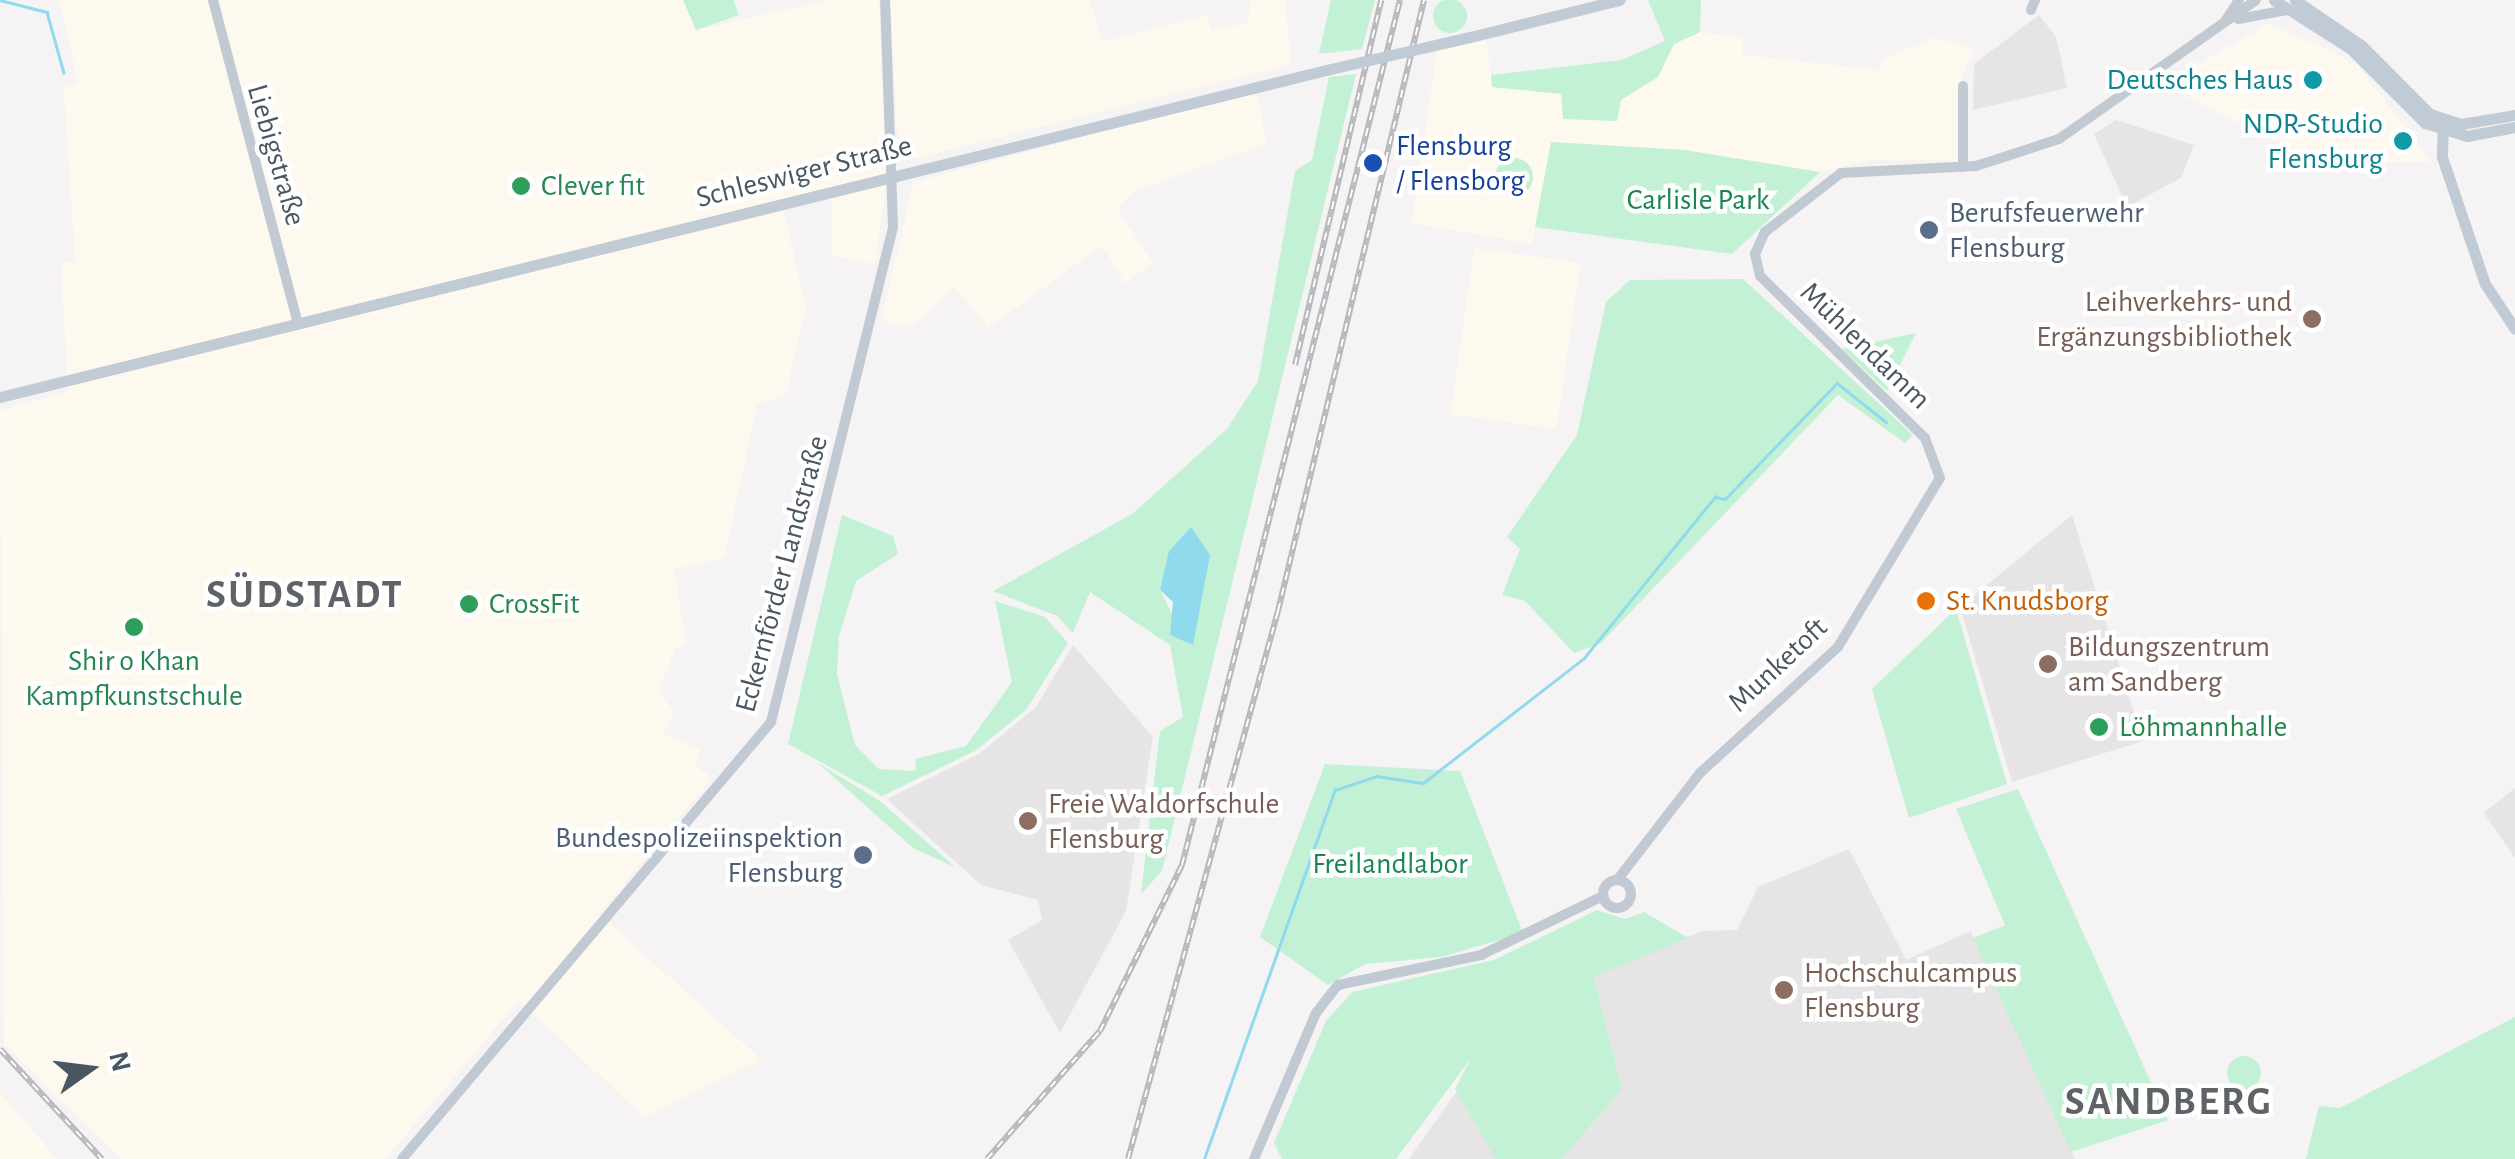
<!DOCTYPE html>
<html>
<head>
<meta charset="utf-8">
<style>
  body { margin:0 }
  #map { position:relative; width:2515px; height:1159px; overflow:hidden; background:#f5f3f3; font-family:"Alegreya Sans",sans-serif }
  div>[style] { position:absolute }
  .commercial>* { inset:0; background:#fdf9ef; transform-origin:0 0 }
  .education>* { inset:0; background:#e6e4e5 }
  .green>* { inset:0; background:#c3f1d5 }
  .round { border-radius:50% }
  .water>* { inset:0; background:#90daee }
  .stream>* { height:2.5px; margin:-1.25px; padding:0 1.25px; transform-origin:1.25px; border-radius:1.25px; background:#90daee }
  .tertiary>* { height:10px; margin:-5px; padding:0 5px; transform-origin:5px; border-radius:5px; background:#c1cad2 }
  .tertiary>.ring { margin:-5px; padding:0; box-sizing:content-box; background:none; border:10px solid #c1cad2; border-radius:50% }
  .secondary>* { height:11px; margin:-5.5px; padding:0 5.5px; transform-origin:5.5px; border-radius:5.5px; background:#c1cbd6 }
  .rail>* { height:6px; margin-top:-3px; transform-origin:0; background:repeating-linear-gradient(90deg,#fff 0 8px,#b5b8bd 0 16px); box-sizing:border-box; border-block:2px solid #b5b8bd }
  .secondary-bridge>* { height:11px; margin:-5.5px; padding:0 5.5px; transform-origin:5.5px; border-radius:5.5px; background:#c1cbd6 }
  .dots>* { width:28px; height:28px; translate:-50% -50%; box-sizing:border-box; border:5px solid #fff; border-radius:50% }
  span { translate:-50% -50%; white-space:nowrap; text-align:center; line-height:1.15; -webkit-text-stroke:9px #fff; paint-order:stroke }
  .culture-label { font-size:30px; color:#0d838f }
  .right { translate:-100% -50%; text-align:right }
  .transit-label { font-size:30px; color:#164399 }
  .left { translate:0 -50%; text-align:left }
  .street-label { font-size:30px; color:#4a5661 }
  .leisure-label { font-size:30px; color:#27864d }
  .park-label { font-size:30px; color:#17864f }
  .service-label { font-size:30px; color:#4e5e75 }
  .education-label { font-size:30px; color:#785e54 }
  .food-label { font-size:30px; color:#c56008 }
  .district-label { font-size:40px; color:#5f6368; font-weight:700; letter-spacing:2.5px }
  .north { position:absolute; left:40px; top:1019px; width:100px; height:100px; -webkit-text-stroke:8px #fff; paint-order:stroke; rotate:76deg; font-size:28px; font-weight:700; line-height:40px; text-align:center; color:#4a5661 }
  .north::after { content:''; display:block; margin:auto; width:35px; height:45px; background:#4a5661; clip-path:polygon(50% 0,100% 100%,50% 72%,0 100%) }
</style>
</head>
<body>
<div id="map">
  <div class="commercial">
    <i style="clip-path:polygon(60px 0,683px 0,696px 30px,827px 0,879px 0,886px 186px,875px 264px,832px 256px,832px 199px,783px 210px,806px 306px,786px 394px,757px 405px,724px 558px,674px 569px,686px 646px,676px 647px,658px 692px,674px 711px,663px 733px,700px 749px,695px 765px,712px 778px,599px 914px,762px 1060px,644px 1117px,519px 1000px,385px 1159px,121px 1159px,4px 1044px,0 410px,68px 392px,61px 262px,75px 262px,64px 88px,78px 84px)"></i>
    <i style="clip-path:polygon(890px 0,1090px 0,1101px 42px,1207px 15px,1211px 30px,1247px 23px,1251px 0,1285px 0,1291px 65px,916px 158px,897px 132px)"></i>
    <i style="clip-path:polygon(2270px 23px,2357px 64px,2431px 162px,2345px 163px,2298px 151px,2162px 85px)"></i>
    <i style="clip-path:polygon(1700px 32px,1743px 38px,1743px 55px,1879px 70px,1882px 59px,1934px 38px,1973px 47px,1959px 86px,1960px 161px,1871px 160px,1820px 172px,1685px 150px,1551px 142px,1532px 244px,1412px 223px,1437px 51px,1486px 40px,1493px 87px,1561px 94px,1564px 119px,1617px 121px,1621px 100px,1658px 77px,1674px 44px)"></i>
    <i style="clip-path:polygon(1256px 91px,1267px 143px,1133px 192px,1117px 208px,1153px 263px,1125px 283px,1102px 246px,988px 328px,954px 286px,916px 324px,888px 325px,883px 313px,914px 182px)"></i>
    <i style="left:1474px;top:248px;width:107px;height:168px;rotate:8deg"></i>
    <i style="clip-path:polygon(0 1092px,51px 1152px,59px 1159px,0 1159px)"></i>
  </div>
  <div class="education">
    <i style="clip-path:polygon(2039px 15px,2056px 37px,2067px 88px,1973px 110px,1974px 64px)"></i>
    <i style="clip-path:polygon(2116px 120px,2194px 145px,2181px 178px,2127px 207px,2094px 134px)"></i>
    <i style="clip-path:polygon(2072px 515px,2143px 741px,2012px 782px,1960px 607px)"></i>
    <i style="clip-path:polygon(1073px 645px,1153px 737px,1126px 911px,1060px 1033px,1008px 940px,1042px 920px,1038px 900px,981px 885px,887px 799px,979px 754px,1036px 707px)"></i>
    <i style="clip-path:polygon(2515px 788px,2515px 858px,2484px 813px)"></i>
    <i style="clip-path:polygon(1849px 849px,1906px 960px,1971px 931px,2075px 1159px,1409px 1159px,1518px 1004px,1703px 931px,1737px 930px,1758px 887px)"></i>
  </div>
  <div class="green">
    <i class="round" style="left:1433px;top:-1px;width:34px;height:34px"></i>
    <i style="clip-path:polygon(683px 0,733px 0,739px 15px,696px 30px)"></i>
    <i style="clip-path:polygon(1331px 0,1375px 0,1362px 49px,1319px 54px)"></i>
    <i style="clip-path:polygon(1648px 0,1701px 0,1700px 32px,1674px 44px,1658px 77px,1621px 100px,1617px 121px,1563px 119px,1561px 94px,1492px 87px,1491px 75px,1622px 60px,1665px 41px)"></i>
    <i style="clip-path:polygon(evenodd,1356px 74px,1162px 871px,1141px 894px,1160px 731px,1183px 717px,1170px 645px,1090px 592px,1073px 633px,1057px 616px,993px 591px,1132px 514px,1227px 429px,1258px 381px,1295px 171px,1312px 160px,1329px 77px,1356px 74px,1170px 564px,1205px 581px,1185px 639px,1160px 590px,1170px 564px)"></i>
    <i style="clip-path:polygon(1551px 142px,1685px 150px,1820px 172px,1732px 254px,1535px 227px)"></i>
    <i class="round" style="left:1495px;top:158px;width:38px;height:38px"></i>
    <i style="clip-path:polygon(1743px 279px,1913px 435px,1905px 443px,1838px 395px,1601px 643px,1574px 653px,1525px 601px,1502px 595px,1520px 549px,1507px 537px,1577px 435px,1606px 302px,1630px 280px)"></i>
    <i style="clip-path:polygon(1916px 333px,1887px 391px,1842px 349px)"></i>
    <i style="clip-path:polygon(842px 515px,893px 536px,898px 554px,856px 581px,839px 636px,837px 674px,855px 745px,879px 769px,916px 771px,915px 759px,966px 746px,1012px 682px,995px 601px,1045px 617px,1068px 643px,1026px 710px,975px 751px,882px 796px,788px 744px)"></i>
    <i style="clip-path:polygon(1956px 609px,2007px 784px,1909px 818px,1872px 689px)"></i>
    <i style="clip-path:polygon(818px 763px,880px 801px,955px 867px,913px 848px)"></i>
    <i style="clip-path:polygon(1325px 764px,1460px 771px,1523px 933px,1441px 957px,1365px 964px,1328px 985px,1260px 937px)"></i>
    <i style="clip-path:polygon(2018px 789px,2168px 1120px,2071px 1152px,1973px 938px,2005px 925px,1956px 809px)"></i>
    <i style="clip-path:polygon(1597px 910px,1625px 919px,1644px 912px,1688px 938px,1594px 977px,1622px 1089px,1561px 1159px,1496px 1159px,1455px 1089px,1471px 1058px,1396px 1159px,1282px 1159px,1274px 1143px,1326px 1021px,1352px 992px,1494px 960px)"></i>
    <i style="clip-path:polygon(2515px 1017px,2515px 1159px,2306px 1159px,2319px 1106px,2340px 1108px)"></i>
    <i class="round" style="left:2227px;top:1056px;width:34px;height:34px"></i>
  </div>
  <div class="water">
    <i style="clip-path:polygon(1191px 527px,1210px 555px,1193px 645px,1170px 635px,1173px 602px,1160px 590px,1169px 551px)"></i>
  </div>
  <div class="stream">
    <i style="left:0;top:0;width:49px;rotate:14.3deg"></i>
    <i style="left:47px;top:12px;width:63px;rotate:74.4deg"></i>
    <i style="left:1204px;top:1159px;width:392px;rotate:-70.5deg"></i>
    <i style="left:1335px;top:790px;width:44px;rotate:-18.4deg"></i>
    <i style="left:1377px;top:776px;width:47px;rotate:8.7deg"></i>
    <i style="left:1423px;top:783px;width:204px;rotate:-37.8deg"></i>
    <i style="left:1584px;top:658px;width:208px;rotate:-50.9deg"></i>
    <i style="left:1715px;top:497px;width:10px;rotate:11deg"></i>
    <i style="left:1725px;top:499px;width:161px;rotate:-46deg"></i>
    <i style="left:1837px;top:383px;width:63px;rotate:38.5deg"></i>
  </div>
  <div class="tertiary">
    <i style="left:213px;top:0;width:334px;rotate:75.3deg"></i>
    <i style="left:2031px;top:10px;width:11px;rotate:-68deg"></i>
    <i style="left:2238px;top:19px;width:50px;rotate:-10.4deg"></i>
    <i style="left:2226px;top:20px;width:24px;rotate:-57deg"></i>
    <i style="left:1963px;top:86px;width:81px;rotate:90deg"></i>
    <i style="left:1618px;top:879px;width:134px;rotate:-52.3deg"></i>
    <i style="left:1700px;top:773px;width:187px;rotate:-42.4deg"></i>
    <i style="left:1838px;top:647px;width:197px;rotate:-58.9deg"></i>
    <i style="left:1940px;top:478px;width:43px;rotate:-110.6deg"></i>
    <i style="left:1925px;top:438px;width:231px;rotate:-135.5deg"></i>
    <i style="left:1760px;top:276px;width:23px;rotate:-103deg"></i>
    <i style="left:1755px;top:254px;width:24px;rotate:-66deg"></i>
    <i style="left:1765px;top:232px;width:96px;rotate:-37.8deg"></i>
    <i style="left:1841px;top:173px;width:135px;rotate:-3deg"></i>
    <i style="left:1976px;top:166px;width:87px;rotate:-18deg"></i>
    <i style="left:2059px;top:139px;width:241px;rotate:-35.2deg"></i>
    <i class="ring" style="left:1603px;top:880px;width:18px;height:18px"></i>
    <i style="left:402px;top:1159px;width:572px;rotate:-49.82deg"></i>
    <i style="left:771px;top:722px;width:510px;rotate:-76.15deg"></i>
    <i style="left:893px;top:227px;width:227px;rotate:-92deg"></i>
    <i style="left:1254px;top:1159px;width:159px;rotate:-67deg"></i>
    <i style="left:1316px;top:1013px;width:36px;rotate:-52deg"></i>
    <i style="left:1338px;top:985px;width:146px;rotate:-11.8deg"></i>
    <i style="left:1481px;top:955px;width:136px;rotate:-25.8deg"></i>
  </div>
  <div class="secondary">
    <i style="left:2274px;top:0;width:91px;rotate:32.5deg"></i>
    <i style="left:2351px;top:49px;width:105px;rotate:45deg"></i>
    <i style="left:2425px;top:123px;width:44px;rotate:17.2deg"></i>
    <i style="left:2467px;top:136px;width:49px;rotate:-10.6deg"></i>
    <i style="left:2295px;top:0;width:80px;rotate:34.3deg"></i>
    <i style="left:2361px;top:45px;width:98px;rotate:45deg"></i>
    <i style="left:2430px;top:114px;width:33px;rotate:18deg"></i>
    <i style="left:2461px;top:124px;width:55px;rotate:-9.5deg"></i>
    <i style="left:1470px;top:37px;width:154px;rotate:-13.9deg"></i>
    <i style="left:2443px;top:124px;width:33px;rotate:92deg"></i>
    <i style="left:2442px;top:157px;width:134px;rotate:71.3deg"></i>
    <i style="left:2485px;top:284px;width:54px;rotate:56.3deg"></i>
    <i style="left:0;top:397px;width:1366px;rotate:-13.85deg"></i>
  </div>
  <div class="rail">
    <i style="left:1295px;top:365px;width:375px;rotate:-76.7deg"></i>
    <i style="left:0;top:1049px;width:150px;rotate:47.2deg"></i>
    <i style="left:987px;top:1159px;width:171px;rotate:-48.6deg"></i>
    <i style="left:1100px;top:1031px;width:185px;rotate:-63.7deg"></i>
    <i style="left:1182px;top:865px;width:892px;rotate:-75.85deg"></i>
    <i style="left:1128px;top:1159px;width:568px;rotate:-74.69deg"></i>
    <i style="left:1278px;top:611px;width:628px;rotate:-76.56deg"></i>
  </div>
  <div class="secondary-bridge">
    <i style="left:1326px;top:70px;width:148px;rotate:-12.9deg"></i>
  </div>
  <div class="dots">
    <i style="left:2313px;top:80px;background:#0f9aa8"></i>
    <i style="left:2403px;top:141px;background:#0f9aa8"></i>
    <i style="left:1373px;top:163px;background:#1a4fb4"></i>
    <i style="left:521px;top:186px;background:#2e9e5b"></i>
    <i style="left:1929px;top:230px;background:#5c6f8a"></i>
    <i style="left:2312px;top:319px;background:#8d6e63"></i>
    <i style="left:1926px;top:601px;background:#e8710a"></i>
    <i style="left:469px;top:604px;background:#2e9e5b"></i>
    <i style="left:134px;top:627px;background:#2e9e5b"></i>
    <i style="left:2048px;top:664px;background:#8d6e63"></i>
    <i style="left:2099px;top:727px;background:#2e9e5b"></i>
    <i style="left:1028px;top:821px;background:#8d6e63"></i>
    <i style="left:863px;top:855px;background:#5c6f8a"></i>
    <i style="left:1784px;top:990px;background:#8d6e63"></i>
  </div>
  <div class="culture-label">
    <span class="right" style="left:2293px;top:80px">Deutsches Haus</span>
    <span class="right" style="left:2383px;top:141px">NDR-Studio<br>Flensburg</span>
  </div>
  <div class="transit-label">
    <span class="left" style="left:1396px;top:163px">Flensburg<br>/ Flensborg</span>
  </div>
  <div class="street-label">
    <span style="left:276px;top:155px;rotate:74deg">Liebigstraße</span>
    <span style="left:804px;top:172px;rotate:-14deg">Schleswiger Straße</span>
    <span style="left:1865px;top:346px;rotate:44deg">Mühlendamm</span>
    <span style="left:782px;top:574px;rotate:-75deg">Eckernförder Landstraße</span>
    <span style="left:1778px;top:665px;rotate:-43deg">Munketoft</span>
  </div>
  <div class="leisure-label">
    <span class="left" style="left:541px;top:186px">Clever fit</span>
    <span class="left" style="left:489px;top:604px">CrossFit</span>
    <span style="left:134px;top:678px">Shir o Khan<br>Kampfkunstschule</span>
    <span class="left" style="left:2119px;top:727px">Löhmannhalle</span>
  </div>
  <div class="park-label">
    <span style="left:1698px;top:200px">Carlisle Park</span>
    <span style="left:1390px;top:864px">Freilandlabor</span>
  </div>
  <div class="service-label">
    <span class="left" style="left:1949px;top:230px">Berufsfeuerwehr<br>Flensburg</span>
    <span class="right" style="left:843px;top:855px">Bundespolizeiinspektion<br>Flensburg</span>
  </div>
  <div class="education-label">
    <span class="right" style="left:2292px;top:319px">Leihverkehrs- und<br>Ergänzungsbibliothek</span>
    <span class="left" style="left:2068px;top:664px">Bildungszentrum<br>am Sandberg</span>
    <span class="left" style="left:1048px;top:821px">Freie Waldorfschule<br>Flensburg</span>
    <span class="left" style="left:1804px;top:990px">Hochschulcampus<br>Flensburg</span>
  </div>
  <div class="food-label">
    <span class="left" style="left:1946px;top:601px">St. Knudsborg</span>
  </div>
  <div class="district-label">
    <span style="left:305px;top:595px">SÜDSTADT</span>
    <span style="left:2169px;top:1102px">SANDBERG</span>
  </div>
  <div class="north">N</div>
</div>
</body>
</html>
